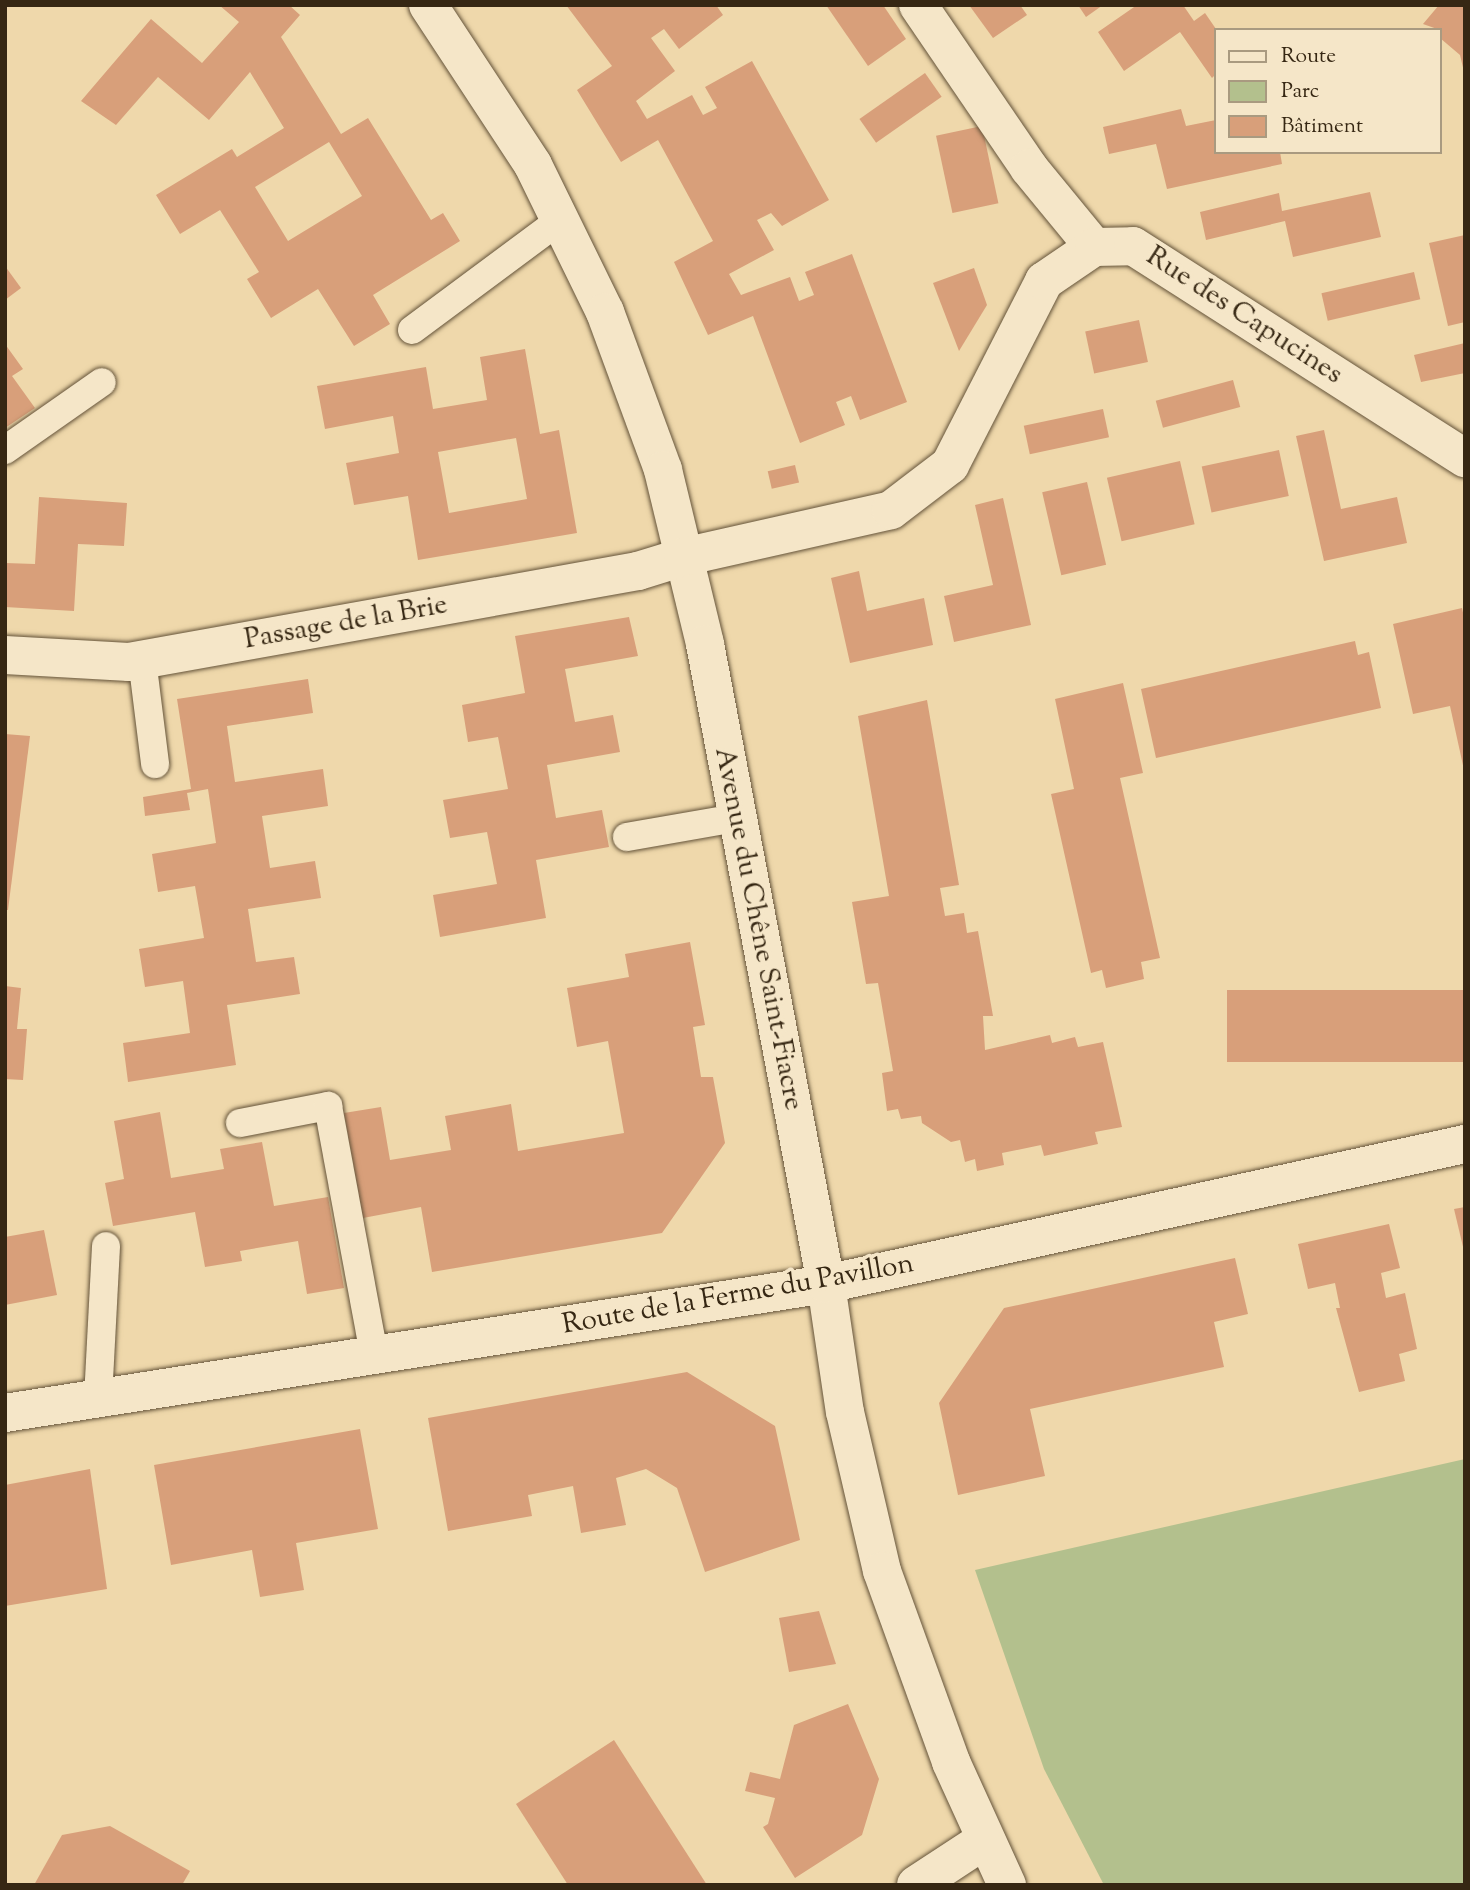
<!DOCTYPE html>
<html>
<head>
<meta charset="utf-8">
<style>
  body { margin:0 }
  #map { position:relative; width:1470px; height:1890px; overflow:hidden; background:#efd8ab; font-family:"Sorts Mill Goudy",serif }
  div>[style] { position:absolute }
  .green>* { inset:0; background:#b3c08d }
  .building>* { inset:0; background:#d89f7a; transform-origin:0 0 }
  .roads { filter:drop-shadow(0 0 2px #645339) drop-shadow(0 0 2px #645339) }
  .service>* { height:28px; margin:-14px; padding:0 14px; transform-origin:14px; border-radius:14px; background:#f5e6c8 }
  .minor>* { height:38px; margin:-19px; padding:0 19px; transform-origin:19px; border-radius:19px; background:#f5e6c8 }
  span { translate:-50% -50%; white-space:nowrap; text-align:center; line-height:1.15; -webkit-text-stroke:7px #f5e6c8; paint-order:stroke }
  .street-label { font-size:28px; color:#362713 }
  .frame { position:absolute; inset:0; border:7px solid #362713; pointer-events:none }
  .legend { position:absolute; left:1214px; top:28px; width:228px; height:126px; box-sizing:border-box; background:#f5e6c8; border:2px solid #a99a80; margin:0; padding:9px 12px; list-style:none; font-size:21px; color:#362713 }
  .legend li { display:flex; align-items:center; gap:14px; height:35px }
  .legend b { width:35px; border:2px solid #a99a80 }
</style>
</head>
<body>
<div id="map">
  <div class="green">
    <i style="clip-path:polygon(1465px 1459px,1465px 1885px,1104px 1885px,1044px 1769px,975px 1570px)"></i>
  </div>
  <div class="building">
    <i style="clip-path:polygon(evenodd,219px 5px,289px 5px,300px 15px,281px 37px,341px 134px,368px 118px,431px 220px,443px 213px,460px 241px,373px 295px,390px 324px,354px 346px,318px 289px,271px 318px,247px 279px,259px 272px,220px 210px,180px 234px,156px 195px,232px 149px,237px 157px,284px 128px,250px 72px,209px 120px,158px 77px,116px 125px,81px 101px,151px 19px,202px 63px,239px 22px,219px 5px,329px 142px,362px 196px,288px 241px,255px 187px,329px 142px)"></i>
    <i style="clip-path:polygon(566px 5px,716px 5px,723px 15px,679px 49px,664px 29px,651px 38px,675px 71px,636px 101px,647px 119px,692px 95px,703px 115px,717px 108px,705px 87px,752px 61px,829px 200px,782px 226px,771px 213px,757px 220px,774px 250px,729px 274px,741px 295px,790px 277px,799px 301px,814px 295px,805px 272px,852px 254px,907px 402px,860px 420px,851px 396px,836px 402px,845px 425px,800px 443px,753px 316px,708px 335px,674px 262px,713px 241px,658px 140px,621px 162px,577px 90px,612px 66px)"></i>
    <i style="clip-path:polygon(826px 5px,883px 5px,906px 39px,868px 66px)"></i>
    <i style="clip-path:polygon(969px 5px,1020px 5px,1027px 15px,993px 38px)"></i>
    <i style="clip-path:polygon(1078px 5px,1103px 5px,1086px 17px)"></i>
    <i style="clip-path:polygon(1137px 5px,1183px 5px,1194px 21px,1205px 13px,1216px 29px,1216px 74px,1212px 78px,1180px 32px,1124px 71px,1098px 32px)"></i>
    <i style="clip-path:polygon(1439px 5px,1465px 5px,1465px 76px,1460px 55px,1440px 38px,1440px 30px,1423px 24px)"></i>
    <i style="left:925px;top:73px;width:29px;height:80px;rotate:55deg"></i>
    <i style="clip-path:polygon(1181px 109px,1186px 126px,1216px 120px,1216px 152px,1280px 152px,1282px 164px,1167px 189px,1156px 144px,1109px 154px,1103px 127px)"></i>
    <i style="left:982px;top:126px;width:79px;height:47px;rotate:78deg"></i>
    <i style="clip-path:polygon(1370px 192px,1381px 237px,1293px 257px,1285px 221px,1206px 240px,1200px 212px,1279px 193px,1282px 211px)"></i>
    <i style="clip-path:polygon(1465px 235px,1465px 322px,1448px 326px,1429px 243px)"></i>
    <i style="clip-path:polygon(5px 266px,21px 288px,5px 300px)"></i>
    <i style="clip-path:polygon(974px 268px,987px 305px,959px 351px,933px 283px)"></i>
    <i style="left:1414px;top:272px;width:28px;height:95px;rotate:77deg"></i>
    <i style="left:1139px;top:320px;width:43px;height:55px;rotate:78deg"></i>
    <i style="clip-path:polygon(1465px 343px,1465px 373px,1421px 382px,1414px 355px)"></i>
    <i style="clip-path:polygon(5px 344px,23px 369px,12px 376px,35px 408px,5px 428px)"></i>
    <i style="clip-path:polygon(evenodd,525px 349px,540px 434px,559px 430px,577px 533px,418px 560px,408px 496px,354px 505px,346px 463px,399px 453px,393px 416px,325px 429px,317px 386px,426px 367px,433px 409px,487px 400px,480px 357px,525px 349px,516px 438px,527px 499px,449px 513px,438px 452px,516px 438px)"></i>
    <i style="left:1233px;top:380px;width:28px;height:80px;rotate:75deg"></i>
    <i style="left:1103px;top:409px;width:29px;height:81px;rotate:78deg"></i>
    <i style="clip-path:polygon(1324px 430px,1341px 509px,1397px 497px,1407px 543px,1324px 561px,1296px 436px)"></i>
    <i style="left:1279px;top:450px;width:47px;height:79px;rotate:78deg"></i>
    <i style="left:1180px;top:461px;width:65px;height:75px;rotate:77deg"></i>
    <i style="left:795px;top:465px;width:18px;height:28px;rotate:77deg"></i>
    <i style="left:1087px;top:482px;width:85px;height:46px;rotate:77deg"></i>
    <i style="clip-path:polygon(39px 497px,127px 503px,124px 546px,78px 544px,74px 611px,5px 607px,5px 563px,35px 564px)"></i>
    <i style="clip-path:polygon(1003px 498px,1031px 625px,954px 642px,944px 596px,993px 585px,975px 505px)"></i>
    <i style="clip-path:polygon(859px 571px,867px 611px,924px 598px,933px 645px,850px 663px,831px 578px)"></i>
    <i style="clip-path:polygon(1462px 608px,1465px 622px,1464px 770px,1450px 706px,1413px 714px,1393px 624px)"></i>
    <i style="clip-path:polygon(629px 617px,638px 656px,565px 669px,575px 722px,613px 715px,620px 752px,547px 765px,556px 818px,602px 810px,609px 847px,536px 860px,546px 918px,440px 937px,433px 895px,497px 884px,487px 832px,450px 838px,443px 800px,508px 789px,498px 737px,468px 742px,462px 705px,525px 693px,515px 636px)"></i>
    <i style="clip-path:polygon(1355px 641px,1358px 655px,1369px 652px,1381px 708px,1156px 758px,1141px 689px)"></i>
    <i style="clip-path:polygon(308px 679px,313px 713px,227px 726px,235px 782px,323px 769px,328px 806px,262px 816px,270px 868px,315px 861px,321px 898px,248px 909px,256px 962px,294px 957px,300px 994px,227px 1005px,236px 1065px,128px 1082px,123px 1043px,190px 1033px,183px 981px,145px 987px,139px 949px,204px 938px,195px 886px,158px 892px,152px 854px,216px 843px,208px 789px,187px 793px,190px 810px,145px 816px,143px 797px,191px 789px,177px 699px)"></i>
    <i style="clip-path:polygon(1123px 683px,1143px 773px,1120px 778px,1160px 958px,1141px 962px,1144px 979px,1106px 988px,1102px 970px,1091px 973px,1051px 794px,1074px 789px,1055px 699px)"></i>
    <i style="clip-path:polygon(927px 700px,959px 885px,940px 888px,945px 916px,964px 913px,967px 933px,978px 931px,993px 1016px,983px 1016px,985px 1050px,1050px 1035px,1052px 1043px,1075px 1037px,1078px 1047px,1103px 1042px,1122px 1127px,1095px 1132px,1098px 1144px,1044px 1156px,1041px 1145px,1002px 1153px,1004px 1165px,977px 1171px,975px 1159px,965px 1162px,960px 1140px,951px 1142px,922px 1123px,921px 1116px,901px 1119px,898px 1109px,887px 1111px,882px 1073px,893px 1071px,878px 983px,866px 984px,852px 902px,889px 896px,858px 716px)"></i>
    <i style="clip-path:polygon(5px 734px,30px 736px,8px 910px,5px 910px)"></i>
    <i style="clip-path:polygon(690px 942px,705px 1025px,693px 1027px,701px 1077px,713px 1077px,725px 1143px,662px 1233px,432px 1272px,421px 1207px,363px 1218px,344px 1113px,381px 1107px,390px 1160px,451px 1150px,445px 1116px,511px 1104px,518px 1151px,624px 1133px,608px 1041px,577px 1047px,567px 988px,629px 977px,625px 954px)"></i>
    <i style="clip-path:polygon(5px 986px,21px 988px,17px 1029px,27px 1029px,23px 1080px,5px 1079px)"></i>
    <i style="left:1465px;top:990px;width:72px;height:238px;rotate:90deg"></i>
    <i style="clip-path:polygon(160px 1112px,171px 1178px,224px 1169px,220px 1149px,262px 1142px,274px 1206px,328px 1197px,344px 1288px,307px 1294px,298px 1241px,240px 1251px,242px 1261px,205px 1267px,195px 1212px,113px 1226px,105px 1183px,124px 1179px,114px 1121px)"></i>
    <i style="clip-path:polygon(1465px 1207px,1465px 1251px,1464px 1251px,1454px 1209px)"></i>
    <i style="clip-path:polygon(1389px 1224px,1400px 1268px,1381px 1273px,1386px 1298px,1405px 1293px,1417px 1349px,1399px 1354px,1405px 1381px,1359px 1392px,1336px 1308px,1340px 1308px,1335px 1283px,1308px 1289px,1298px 1244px)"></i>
    <i style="clip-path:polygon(44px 1230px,57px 1295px,5px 1305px,5px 1237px)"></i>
    <i style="clip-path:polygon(1235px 1258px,1248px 1314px,1214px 1322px,1224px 1367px,1030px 1409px,1045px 1476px,958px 1495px,939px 1403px,1004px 1308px)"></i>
    <i style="clip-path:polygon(687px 1372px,775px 1426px,800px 1540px,705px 1572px,677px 1488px,646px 1469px,616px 1478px,626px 1525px,581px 1533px,573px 1486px,528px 1495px,532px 1516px,448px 1531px,428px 1418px)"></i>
    <i style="clip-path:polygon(360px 1429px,378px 1529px,296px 1543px,304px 1590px,260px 1597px,252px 1550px,171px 1565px,154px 1465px)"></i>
    <i style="clip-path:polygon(90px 1469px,107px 1589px,5px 1606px,5px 1485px)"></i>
    <i style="clip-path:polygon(819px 1611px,836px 1664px,789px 1672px,779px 1618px)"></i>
    <i style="clip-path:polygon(848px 1704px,879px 1779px,862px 1835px,795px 1878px,763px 1827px,768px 1824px,775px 1798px,745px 1791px,750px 1772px,780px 1779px,794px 1725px)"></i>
    <i style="clip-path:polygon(614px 1740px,707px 1885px,568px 1885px,516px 1804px)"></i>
    <i style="clip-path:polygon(110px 1826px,190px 1871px,182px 1885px,34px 1885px,62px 1835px)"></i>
  </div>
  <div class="roads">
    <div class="service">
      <i style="left:412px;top:330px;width:184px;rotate:-36.6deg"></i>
      <i style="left:5px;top:450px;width:118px;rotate:-35deg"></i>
      <i style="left:142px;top:659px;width:106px;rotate:82.9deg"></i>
      <i style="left:627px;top:837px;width:111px;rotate:-9.9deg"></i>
      <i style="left:240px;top:1123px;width:90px;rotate:-10.9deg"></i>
      <i style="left:328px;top:1106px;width:253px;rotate:79.5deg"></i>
      <i style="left:98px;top:1399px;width:153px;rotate:-87deg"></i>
    </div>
    <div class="minor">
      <i style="left:428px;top:5px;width:191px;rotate:56.7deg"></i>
      <i style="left:533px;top:165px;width:164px;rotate:63.9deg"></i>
      <i style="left:605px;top:312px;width:168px;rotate:69.8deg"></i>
      <i style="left:663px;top:470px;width:179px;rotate:76.4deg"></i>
      <i style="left:705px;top:644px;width:651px;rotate:79.29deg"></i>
      <i style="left:826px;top:1284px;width:129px;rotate:81.6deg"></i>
      <i style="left:845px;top:1412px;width:163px;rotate:76.9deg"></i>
      <i style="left:882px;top:1571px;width:203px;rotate:70.1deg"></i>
      <i style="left:951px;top:1762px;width:135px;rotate:65.5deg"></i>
      <i style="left:918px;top:5px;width:197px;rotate:55.7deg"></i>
      <i style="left:1029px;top:168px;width:102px;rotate:50.6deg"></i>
      <i style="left:5px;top:655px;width:124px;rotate:3.2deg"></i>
      <i style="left:129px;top:662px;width:517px;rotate:-10.14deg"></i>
      <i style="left:638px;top:571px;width:47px;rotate:-17.3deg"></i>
      <i style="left:683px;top:557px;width:213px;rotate:-12.7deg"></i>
      <i style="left:891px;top:510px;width:74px;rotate:-37.3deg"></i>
      <i style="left:950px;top:465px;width:207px;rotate:-62.9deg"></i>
      <i style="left:1044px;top:281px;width:60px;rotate:-34.2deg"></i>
      <i style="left:1094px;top:247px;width:39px;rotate:-1deg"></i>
      <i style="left:1133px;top:246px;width:394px;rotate:32.6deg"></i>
      <i style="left:5px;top:1413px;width:831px;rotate:-8.93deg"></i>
      <i style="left:826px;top:1284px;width:654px;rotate:-12.36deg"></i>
      <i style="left:916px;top:1885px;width:80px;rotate:-33.3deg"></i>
    </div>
  </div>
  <div class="street-label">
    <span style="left:1244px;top:316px;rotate:33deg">Rue des Capucines</span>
    <span style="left:346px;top:623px;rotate:-10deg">Passage de la Brie</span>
    <span style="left:758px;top:929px;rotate:79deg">Avenue du Chêne Saint-Fiacre</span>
    <span style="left:738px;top:1295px;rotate:-10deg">Route de la Ferme du Pavillon</span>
  </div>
  <div class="frame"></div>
  <ul class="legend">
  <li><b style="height:9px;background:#f5e6c8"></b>Route</li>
  <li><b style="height:19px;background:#b3c08d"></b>Parc</li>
  <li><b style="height:19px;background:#d89f7a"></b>Bâtiment</li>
  </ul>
</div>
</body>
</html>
